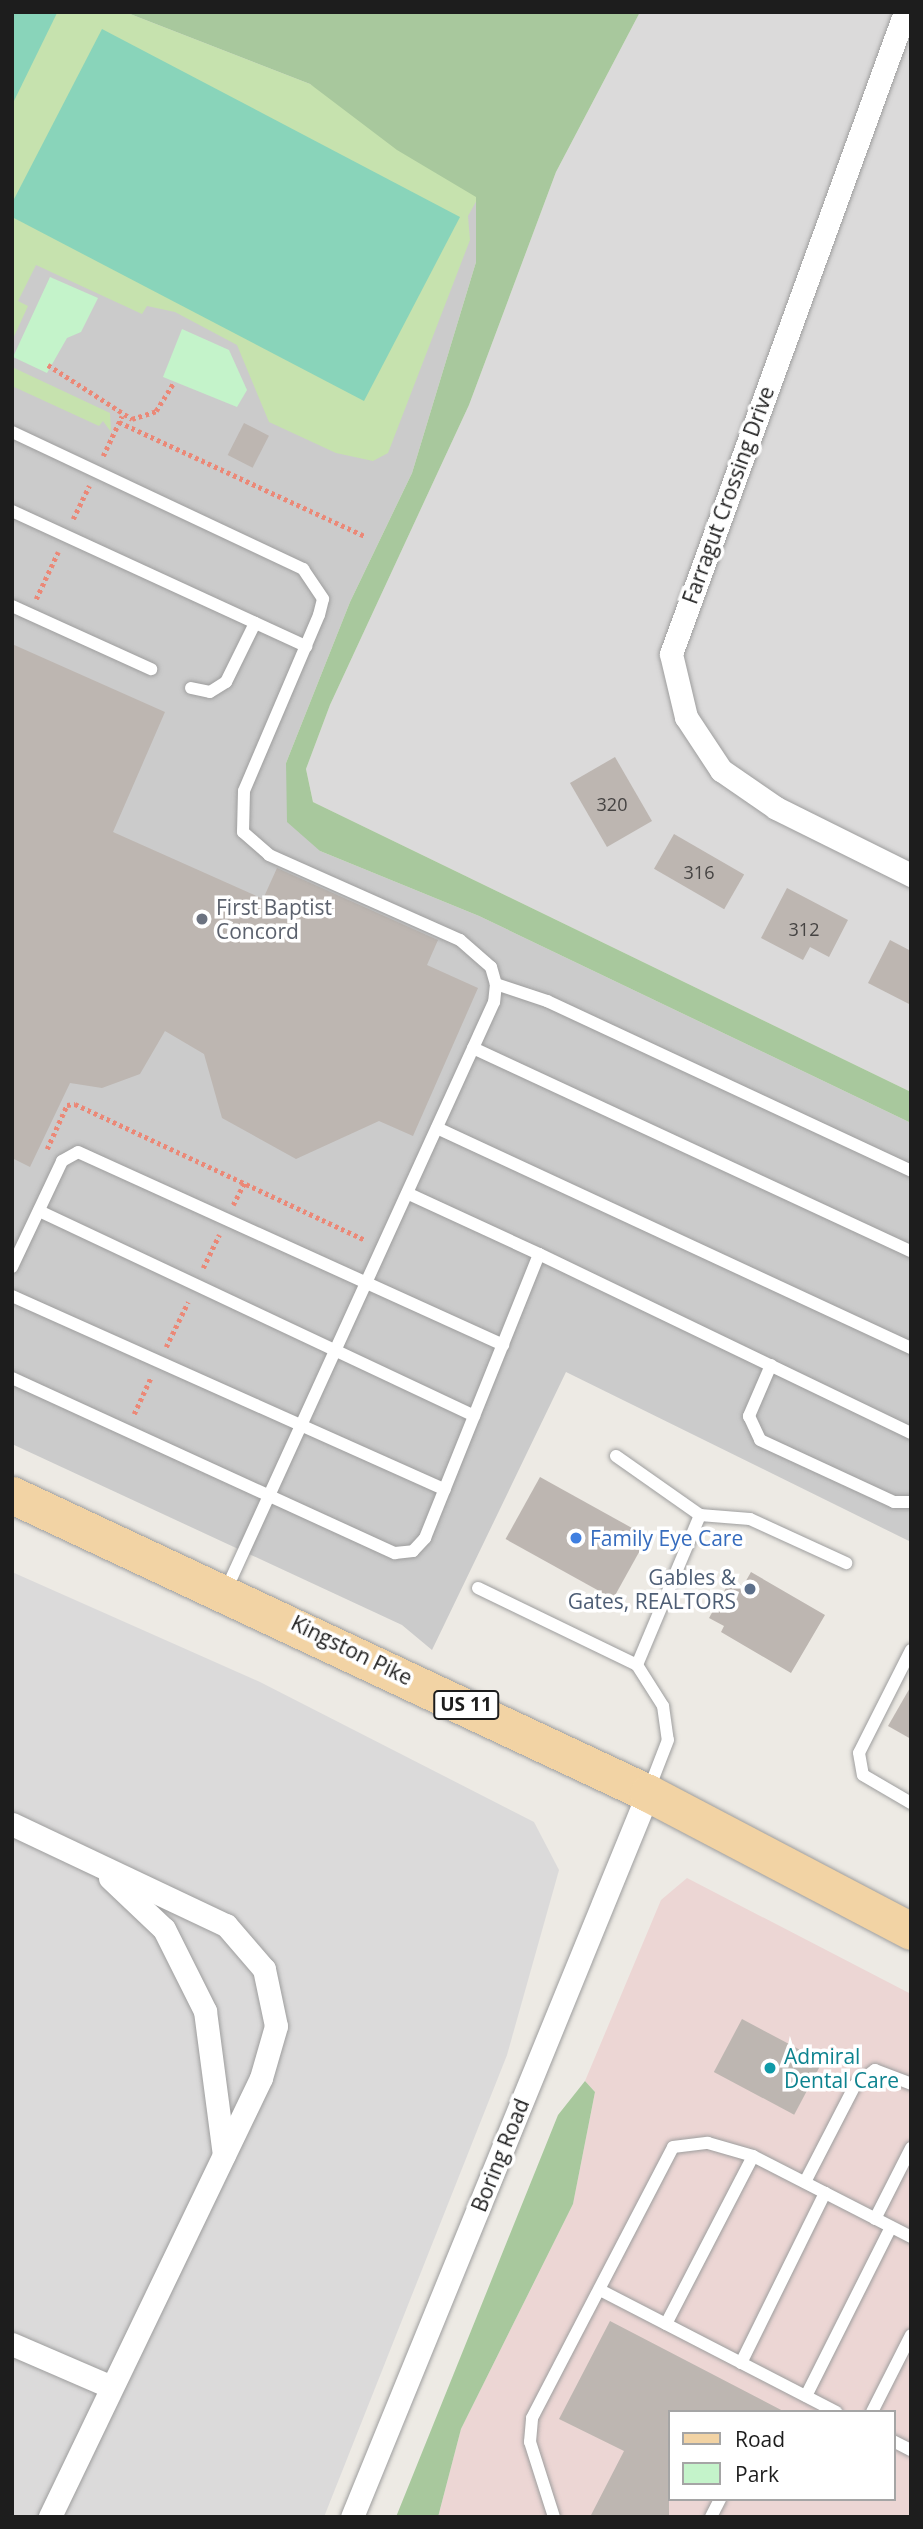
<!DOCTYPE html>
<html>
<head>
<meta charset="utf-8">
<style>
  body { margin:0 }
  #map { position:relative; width:923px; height:2529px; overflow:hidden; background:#edeae4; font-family:"Open Sans",sans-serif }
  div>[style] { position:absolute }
  .residential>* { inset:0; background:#dbdada }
  .commercial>* { inset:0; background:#ecd6d4 }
  .religious>* { inset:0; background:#cbcbcb }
  .grass>* { inset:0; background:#c6e2ae }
  .forest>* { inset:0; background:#a8c89d }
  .park>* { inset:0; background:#c4f3ca }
  .pitch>* { inset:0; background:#89d4ba }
  .building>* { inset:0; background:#bdb6b1; transform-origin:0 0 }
  .path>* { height:4.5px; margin-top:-2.25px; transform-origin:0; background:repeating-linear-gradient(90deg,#eb8877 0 3.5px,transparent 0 7px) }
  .roads { filter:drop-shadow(0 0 2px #9e9e9e) drop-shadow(0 0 2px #9e9e9e) }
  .lane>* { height:12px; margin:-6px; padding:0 6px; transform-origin:6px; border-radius:6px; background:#fff }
  .street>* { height:23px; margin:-11.5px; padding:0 11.5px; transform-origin:11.5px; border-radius:11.5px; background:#fff }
  .primary>* { height:37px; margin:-18.5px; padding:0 18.5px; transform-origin:18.5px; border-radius:18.5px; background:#f2d3a4 }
  .dots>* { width:19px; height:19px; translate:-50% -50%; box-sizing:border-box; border:4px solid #fff; border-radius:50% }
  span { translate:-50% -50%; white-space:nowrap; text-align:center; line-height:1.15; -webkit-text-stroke:7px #fff; paint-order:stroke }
  .number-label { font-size:18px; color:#454342 }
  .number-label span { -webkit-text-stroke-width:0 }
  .shield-label span { padding:2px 5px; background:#fff; border:2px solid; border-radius:5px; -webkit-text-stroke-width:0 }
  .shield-label { font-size:19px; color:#1d1d1d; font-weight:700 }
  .street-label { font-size:21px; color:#1d1d1d }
  .worship-label { font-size:21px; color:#5b616d }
  .left { translate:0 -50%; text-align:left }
  .shop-label { font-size:21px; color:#366cbe }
  .service-label { font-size:21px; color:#4e5e75 }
  .right { translate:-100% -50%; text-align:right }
  .culture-label { font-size:21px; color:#0d838f }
  .frame { position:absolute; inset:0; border:14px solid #1d1d1d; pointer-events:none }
  .legend { position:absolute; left:668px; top:2410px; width:228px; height:91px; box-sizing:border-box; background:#fff; border:2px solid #a5a5a5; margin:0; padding:9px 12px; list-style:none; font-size:21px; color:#1d1d1d }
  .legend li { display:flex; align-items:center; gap:14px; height:35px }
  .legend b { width:35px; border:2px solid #a5a5a5 }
</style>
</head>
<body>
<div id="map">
  <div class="residential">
    <i style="clip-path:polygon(640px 12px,911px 12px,911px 1092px,313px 802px,306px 769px,330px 705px,469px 405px,556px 172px)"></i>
    <i style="clip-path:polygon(12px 1572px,260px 1682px,534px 1822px,559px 1870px,507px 2055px,324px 2517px,12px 2517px)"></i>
  </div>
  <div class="commercial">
    <i style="clip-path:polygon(evenodd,687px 1878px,911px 1994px,911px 2517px,438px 2517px,461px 2429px,573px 2204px,595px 2092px,585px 2081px,661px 1900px,687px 1878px,669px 2412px,893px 2412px,893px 2499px,669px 2499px,669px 2412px)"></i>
  </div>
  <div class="religious">
    <i style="clip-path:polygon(12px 12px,125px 12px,476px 197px,476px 262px,412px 473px,350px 602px,286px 763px,320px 851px,479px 916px,911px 1123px,911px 1542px,566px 1372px,432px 1650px,402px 1625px,12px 1444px)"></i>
  </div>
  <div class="grass">
    <i style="clip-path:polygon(12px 12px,125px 12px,310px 84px,483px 189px,468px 216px,470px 240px,388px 453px,373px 461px,336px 453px,269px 422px,237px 345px,175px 312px,147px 306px,142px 314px,36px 265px,18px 301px,28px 306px,12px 341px)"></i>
    <i style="clip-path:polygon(12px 367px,110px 413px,111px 432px,103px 421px,99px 426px,12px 386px)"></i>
  </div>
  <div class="forest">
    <i style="clip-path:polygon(125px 12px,640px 12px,556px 172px,469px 405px,330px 705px,306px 769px,313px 802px,911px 1092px,911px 1123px,479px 916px,320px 851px,287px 822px,286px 763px,350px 602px,412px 473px,476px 262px,476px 197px,397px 150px,310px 84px)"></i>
    <i style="clip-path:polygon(585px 2081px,595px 2092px,573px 2204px,461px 2429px,438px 2517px,396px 2517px,558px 2115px)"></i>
  </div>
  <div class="park">
    <i style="clip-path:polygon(50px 277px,98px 298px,81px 332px,67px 338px,47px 373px,13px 357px)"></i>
    <i style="clip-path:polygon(182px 329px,229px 350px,247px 390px,237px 407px,163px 377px)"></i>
  </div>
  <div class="pitch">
    <i style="clip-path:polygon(12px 12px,57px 13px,12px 105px)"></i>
    <i style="clip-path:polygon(102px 29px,460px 217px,364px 401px,12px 217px,12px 203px)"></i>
  </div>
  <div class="building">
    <i style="left:244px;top:423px;width:28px;height:36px;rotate:27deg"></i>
    <i style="clip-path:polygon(12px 644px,165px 712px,113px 832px,263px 899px,277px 868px,438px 940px,427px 965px,478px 988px,413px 1136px,379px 1121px,296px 1159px,222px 1118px,204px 1054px,165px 1031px,140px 1074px,102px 1088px,70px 1083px,30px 1167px,12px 1158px)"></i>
    <i style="left:615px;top:757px;width:74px;height:52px;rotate:60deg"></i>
    <i style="left:674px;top:834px;width:81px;height:40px;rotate:30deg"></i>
    <i style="clip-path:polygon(787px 888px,848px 920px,829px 957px,810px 947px,803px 960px,761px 938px)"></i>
    <i style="clip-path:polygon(890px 940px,911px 951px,911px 1005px,868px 983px)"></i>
    <i style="left:540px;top:1477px;width:123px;height:71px;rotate:29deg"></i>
    <i style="clip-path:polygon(751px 1572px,825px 1615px,791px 1673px,721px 1632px,724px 1626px,709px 1618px,731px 1579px,743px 1586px)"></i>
    <i style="clip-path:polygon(911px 1686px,911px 1739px,888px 1726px)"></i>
    <i style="left:742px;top:2019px;width:91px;height:60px;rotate:28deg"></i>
    <i style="clip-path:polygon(610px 2321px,785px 2412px,669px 2412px,669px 2517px,590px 2517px,624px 2451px,559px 2419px)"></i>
  </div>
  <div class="path">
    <i style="left:48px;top:365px;width:100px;rotate:32.7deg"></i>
    <i style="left:132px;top:419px;width:25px;rotate:-18deg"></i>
    <i style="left:156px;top:411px;width:34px;rotate:-58deg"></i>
    <i style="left:119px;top:422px;width:271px;rotate:24.9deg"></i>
    <i style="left:103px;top:456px;width:44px;rotate:-64.6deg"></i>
    <i style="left:73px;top:519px;width:37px;rotate:-64deg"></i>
    <i style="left:36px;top:599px;width:52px;rotate:-64.9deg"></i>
    <i style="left:47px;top:1149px;width:48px;rotate:-65.6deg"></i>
    <i style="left:67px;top:1105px;width:8px;rotate:-7deg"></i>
    <i style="left:75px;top:1104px;width:320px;rotate:25.1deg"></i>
    <i style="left:233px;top:1205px;width:25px;rotate:-63deg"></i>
    <i style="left:203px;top:1268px;width:37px;rotate:-64deg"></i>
    <i style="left:166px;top:1347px;width:50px;rotate:-63.9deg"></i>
    <i style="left:134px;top:1414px;width:41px;rotate:-65.3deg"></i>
  </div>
  <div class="roads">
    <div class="lane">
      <i style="left:12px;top:432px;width:322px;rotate:25.2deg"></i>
      <i style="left:303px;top:569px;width:36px;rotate:56deg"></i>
      <i style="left:323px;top:599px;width:16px;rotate:104deg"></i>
      <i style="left:319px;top:615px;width:191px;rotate:113.1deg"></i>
      <i style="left:244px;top:791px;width:41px;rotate:91.4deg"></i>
      <i style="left:243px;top:832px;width:35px;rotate:41deg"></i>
      <i style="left:269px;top:855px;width:209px;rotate:24deg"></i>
      <i style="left:460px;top:940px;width:41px;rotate:41.1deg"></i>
      <i style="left:491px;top:967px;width:18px;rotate:74deg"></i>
      <i style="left:496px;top:984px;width:18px;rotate:96deg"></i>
      <i style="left:494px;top:1002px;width:646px;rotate:114.5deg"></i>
      <i style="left:12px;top:511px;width:324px;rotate:24.7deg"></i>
      <i style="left:12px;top:606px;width:153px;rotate:24.4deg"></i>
      <i style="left:191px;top:688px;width:19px;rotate:12deg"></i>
      <i style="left:210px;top:692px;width:19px;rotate:-32deg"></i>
      <i style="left:226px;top:682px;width:66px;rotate:-63.8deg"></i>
      <i style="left:496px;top:984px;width:54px;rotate:18.4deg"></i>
      <i style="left:547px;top:1001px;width:402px;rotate:25deg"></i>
      <i style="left:473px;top:1048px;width:483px;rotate:24.9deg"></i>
      <i style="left:437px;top:1128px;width:523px;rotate:24.9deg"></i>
      <i style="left:39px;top:1211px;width:481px;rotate:25.2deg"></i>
      <i style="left:539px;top:1254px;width:413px;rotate:25.7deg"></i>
      <i style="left:12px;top:1267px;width:117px;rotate:-64.7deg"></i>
      <i style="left:62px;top:1161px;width:18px;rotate:-29deg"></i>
      <i style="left:78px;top:1152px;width:467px;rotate:24.4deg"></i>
      <i style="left:12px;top:1296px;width:474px;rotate:24.1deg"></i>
      <i style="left:771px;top:1365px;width:56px;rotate:113.3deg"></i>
      <i style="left:749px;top:1416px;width:26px;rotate:65deg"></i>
      <i style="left:760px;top:1440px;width:148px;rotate:24.8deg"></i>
      <i style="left:894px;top:1502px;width:17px"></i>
      <i style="left:12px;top:1378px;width:421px;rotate:24.6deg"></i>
      <i style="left:395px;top:1553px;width:18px;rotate:-6deg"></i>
      <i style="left:413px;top:1551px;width:18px;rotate:-47deg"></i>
      <i style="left:425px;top:1538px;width:306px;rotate:-68.1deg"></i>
      <i style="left:539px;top:1254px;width:145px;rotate:-155.2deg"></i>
      <i style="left:616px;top:1456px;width:103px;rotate:35.1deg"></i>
      <i style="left:700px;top:1515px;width:50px;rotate:4.6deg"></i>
      <i style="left:750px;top:1519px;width:106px;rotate:24.6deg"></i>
      <i style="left:478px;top:1588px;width:177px;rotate:25.8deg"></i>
      <i style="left:637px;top:1665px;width:49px;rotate:57.6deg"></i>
      <i style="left:663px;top:1706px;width:34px;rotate:82deg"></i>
      <i style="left:668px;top:1740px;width:53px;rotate:111.2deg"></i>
      <i style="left:911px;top:1650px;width:115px;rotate:116.8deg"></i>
      <i style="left:859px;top:1753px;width:22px;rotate:80deg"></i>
      <i style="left:863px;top:1775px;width:56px;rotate:30.3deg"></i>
      <i style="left:637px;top:1665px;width:163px;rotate:-67.2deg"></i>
      <i style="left:805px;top:2182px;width:109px;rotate:-62.7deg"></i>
      <i style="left:855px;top:2085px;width:25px;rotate:-37deg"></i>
      <i style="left:875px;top:2070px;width:39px;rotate:21deg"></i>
      <i style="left:875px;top:2219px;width:80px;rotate:-63.1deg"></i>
      <i style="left:600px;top:2290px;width:266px;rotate:27.3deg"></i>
      <i style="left:666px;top:2324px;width:189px;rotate:-62.6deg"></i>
      <i style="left:741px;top:2363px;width:190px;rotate:-63.7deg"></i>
      <i style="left:806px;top:2396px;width:189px;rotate:-63.3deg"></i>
      <i style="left:872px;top:2412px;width:86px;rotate:-63.1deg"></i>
      <i style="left:893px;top:2441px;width:20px;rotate:27deg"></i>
      <i style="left:554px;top:2517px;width:79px;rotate:-107.7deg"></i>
      <i style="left:530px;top:2442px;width:24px;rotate:-85deg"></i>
      <i style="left:532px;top:2418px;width:305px;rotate:-62.5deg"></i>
      <i style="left:673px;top:2147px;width:35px;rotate:-7deg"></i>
      <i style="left:708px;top:2143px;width:47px;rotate:16.1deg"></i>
      <i style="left:753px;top:2156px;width:178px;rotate:27.1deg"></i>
      <i style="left:711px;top:2517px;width:20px;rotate:-63deg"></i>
    </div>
    <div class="street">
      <i style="left:905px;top:12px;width:683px;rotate:110.03deg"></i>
      <i style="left:671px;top:654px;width:65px;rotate:76.6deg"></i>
      <i style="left:686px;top:717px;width:64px;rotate:56.6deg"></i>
      <i style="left:721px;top:770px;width:67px;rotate:34.6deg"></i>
      <i style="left:776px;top:808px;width:151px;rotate:26.4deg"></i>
      <i style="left:12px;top:1824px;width:237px;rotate:25.3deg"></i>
      <i style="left:226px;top:1925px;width:58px;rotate:49.2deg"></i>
      <i style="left:264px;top:1969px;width:58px;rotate:78.1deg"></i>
      <i style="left:276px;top:2026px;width:54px;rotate:106.1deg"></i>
      <i style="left:261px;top:2078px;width:487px;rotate:115.7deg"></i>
      <i style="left:110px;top:1878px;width:74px;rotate:43.4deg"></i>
      <i style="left:164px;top:1929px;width:92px;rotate:63.4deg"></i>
      <i style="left:205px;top:2011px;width:145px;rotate:82.5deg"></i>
      <i style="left:12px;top:2344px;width:106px;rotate:23.4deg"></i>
      <i style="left:352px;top:2517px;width:782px;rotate:-67.76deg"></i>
    </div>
    <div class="primary">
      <i style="left:12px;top:1495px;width:702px;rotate:25.11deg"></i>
      <i style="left:648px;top:1793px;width:297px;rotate:27.7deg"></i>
    </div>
  </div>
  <div class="dots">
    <i style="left:202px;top:919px;background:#6b7280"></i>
    <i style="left:576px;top:1538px;background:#3f7fe0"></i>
    <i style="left:750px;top:1589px;background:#5c6f8a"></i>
    <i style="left:770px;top:2068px;background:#0f9aa8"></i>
  </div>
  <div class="number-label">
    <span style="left:612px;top:804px">320</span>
    <span style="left:699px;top:872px">316</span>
    <span style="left:804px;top:929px">312</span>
  </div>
  <div class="shield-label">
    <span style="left:466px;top:1705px">US 11</span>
  </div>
  <div class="street-label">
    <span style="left:728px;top:495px;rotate:-70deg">Farragut Crossing Drive</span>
    <span style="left:352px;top:1650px;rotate:26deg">Kingston Pike</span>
    <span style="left:500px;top:2155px;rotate:-68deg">Boring Road</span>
  </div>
  <div class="worship-label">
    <span class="left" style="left:216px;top:919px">First Baptist<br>Concord</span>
  </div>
  <div class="shop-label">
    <span class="left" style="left:590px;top:1538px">Family Eye Care</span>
  </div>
  <div class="service-label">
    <span class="right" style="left:736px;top:1589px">Gables &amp;<br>Gates, REALTORS</span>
  </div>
  <div class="culture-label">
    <span class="left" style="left:784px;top:2068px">Admiral<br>Dental Care</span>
  </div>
  <div class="frame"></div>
  <ul class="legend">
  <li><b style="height:9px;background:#f2d3a4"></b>Road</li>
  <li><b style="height:19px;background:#c4f3ca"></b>Park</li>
  </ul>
</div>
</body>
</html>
